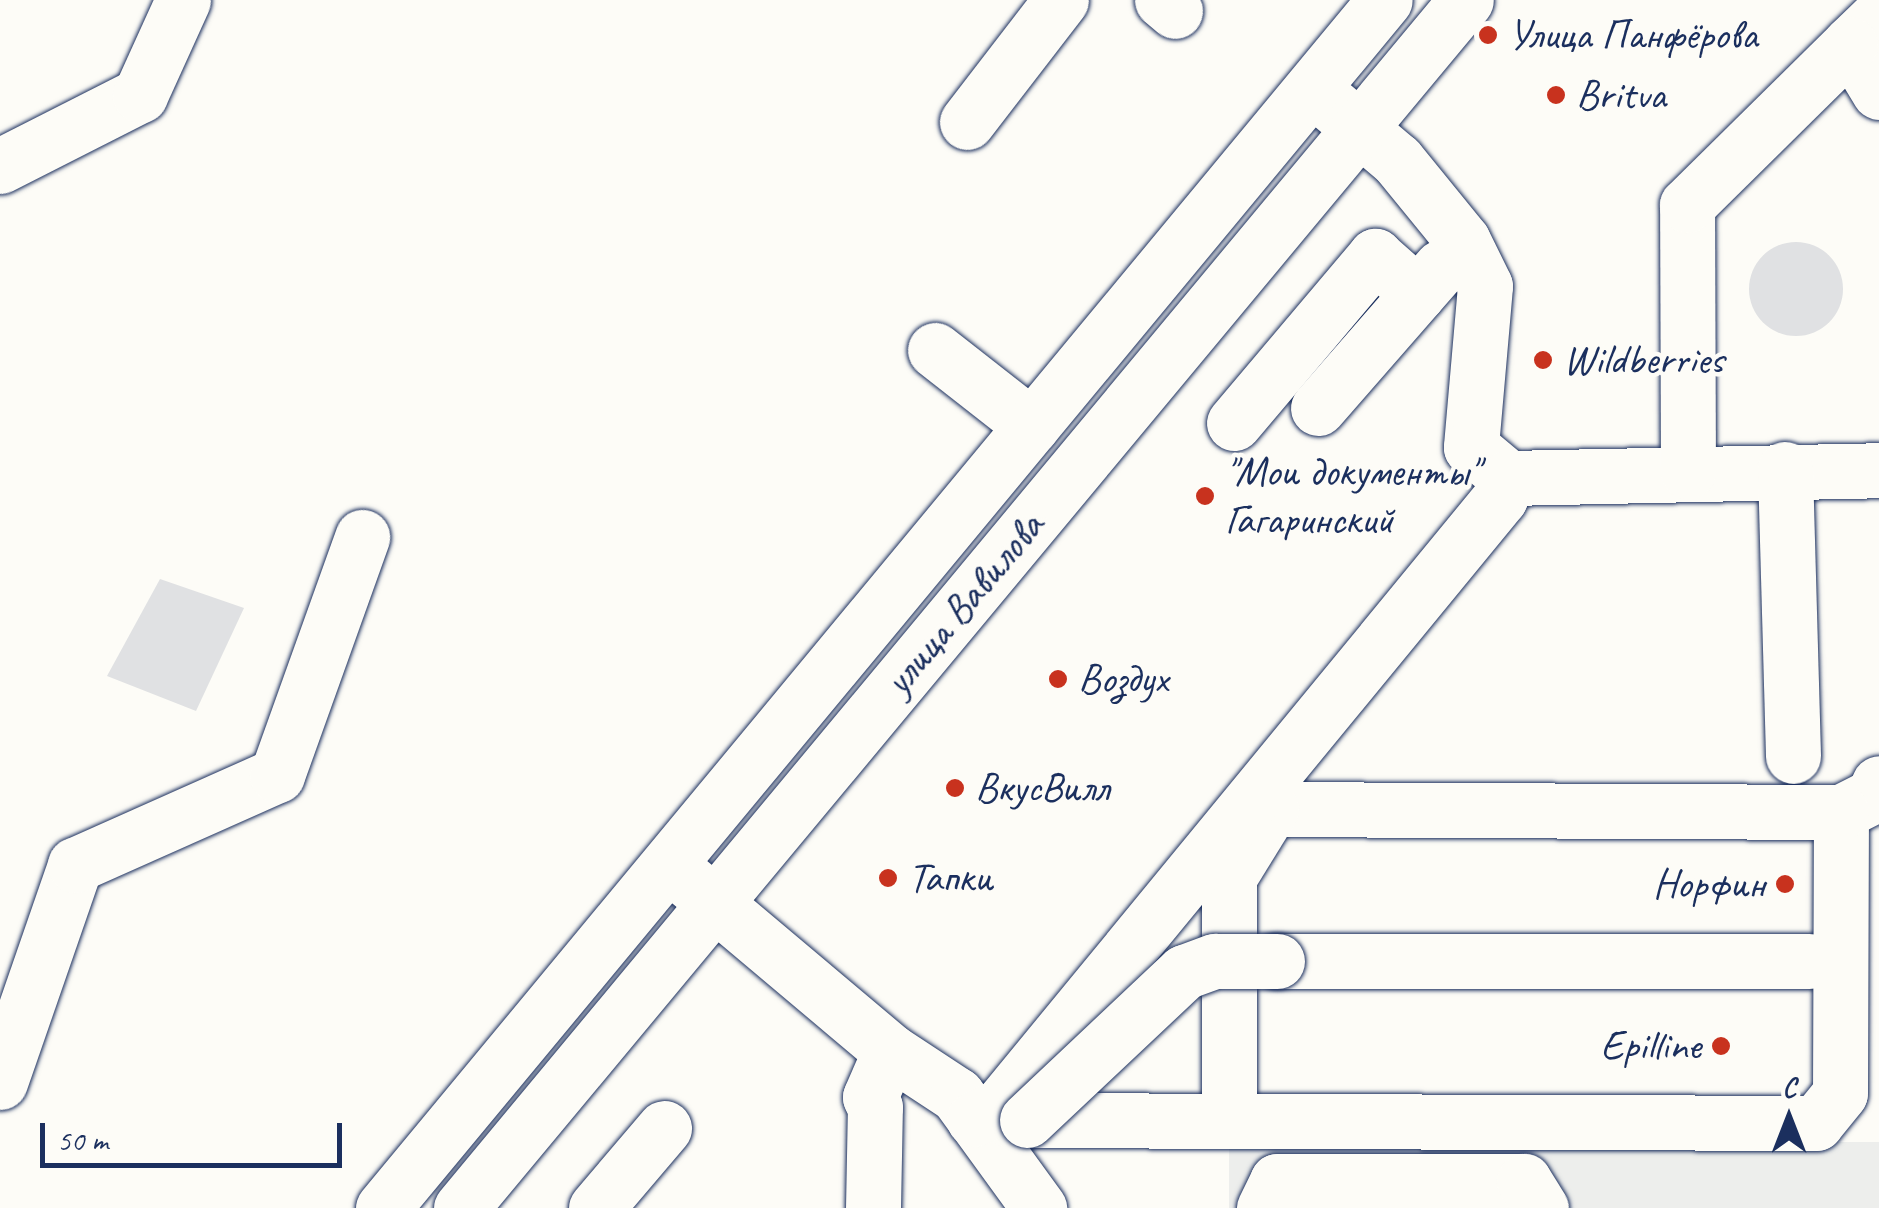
<!DOCTYPE html>
<html>
<head>
<meta charset="utf-8">
<style>
  body { margin:0 }
  #map { position:relative; width:1879px; height:1208px; overflow:hidden; background:#fdfcf7; font-family:Caveat,sans-serif }
  div>[style] { position:absolute }
  .built>* { inset:0; background:#edeeec; transform-origin:0 0 }
  .green>* { inset:0; background:#e0e1e3 }
  .round { border-radius:50% }
  .roads { filter:drop-shadow(0 0 2px #1b2f5e) drop-shadow(0 0 2px #1b2f5e) }
  .minor>* { height:55px; margin:-27.5px; padding:0 27.5px; transform-origin:27.5px; border-radius:27.5px; background:#fdfcf7 }
  .bridges { filter:drop-shadow(0 0 2px #1b2f5e) drop-shadow(0 0 2px #1b2f5e) }
  .minor-bridge>* { height:55px; margin:-27.5px; padding:0 27.5px; transform-origin:27.5px; border-radius:27.5px; background:#fdfcf7 }
  .dots>* { width:28px; height:28px; translate:-50% -50%; box-sizing:border-box; border:5px solid #fdfcf7; border-radius:50% }
  span { translate:-50% -50%; white-space:nowrap; text-align:center; line-height:1.15; -webkit-text-stroke:9px #fdfcf7; paint-order:stroke }
  .poi-label { font-size:42px; color:#1b2f5e }
  .left { translate:0 -50%; text-align:left }
  .right { translate:-100% -50%; text-align:right }
  .street-label { font-size:42px; color:#1b2f5e }
  .north { position:absolute; left:1739px; top:1068px; width:100px; height:100px; -webkit-text-stroke:8px #fdfcf7; paint-order:stroke; rotate:0deg; font-size:28px; font-weight:700; line-height:40px; text-align:center; color:#1b2f5e }
  .north::after { content:''; display:block; margin:auto; width:35px; height:45px; background:#1b2f5e; clip-path:polygon(50% 0,100% 100%,50% 72%,0 100%) }
  .scale { position:absolute; left:40px; top:1123px; width:302px; height:45px; box-sizing:border-box; border:5px solid #1b2f5e; border-top:0; padding-left:12px; font-size:30px; line-height:35px; white-space:nowrap; color:#1b2f5e; -webkit-text-stroke:8px #fdfcf7; paint-order:stroke }
</style>
</head>
<body>
<div id="map">
  <div class="built">
    <i style="left:1229px;top:1142px;width:650px;height:66px"></i>
  </div>
  <div class="green">
    <i class="round" style="left:1749px;top:242px;width:94px;height:94px"></i>
    <i style="clip-path:polygon(160px 579px,244px 608px,196px 711px,107px 676px)"></i>
  </div>
  <div class="roads">
    <div class="minor">
      <i style="left:1162px;top:0;width:17px;rotate:40deg"></i>
      <i style="left:1879px;top:16px;width:40px;rotate:136deg"></i>
      <i style="left:1850px;top:44px;width:56px;rotate:58.9deg"></i>
      <i style="left:1333px;top:106px;width:84px;rotate:40.2deg"></i>
      <i style="left:1397px;top:160px;width:104px;rotate:50.8deg"></i>
      <i style="left:1463px;top:241px;width:50px;rotate:63.9deg"></i>
      <i style="left:1485px;top:286px;width:162px;rotate:95deg"></i>
      <i style="left:1471px;top:447px;width:48px;rotate:40deg"></i>
      <i style="left:1508px;top:478px;width:371px;rotate:-1.2deg"></i>
      <i style="left:967px;top:122px;width:154px;rotate:-52.4deg"></i>
      <i style="left:0;top:166px;width:157px;rotate:-26.9deg"></i>
      <i style="left:140px;top:95px;width:104px;rotate:-65.6deg"></i>
      <i style="left:935px;top:350px;width:123px;rotate:38.1deg"></i>
      <i style="left:1318px;top:408px;width:187px;rotate:-48.9deg"></i>
      <i style="left:1234px;top:423px;width:219px;rotate:-49.8deg"></i>
      <i style="left:1375px;top:256px;width:57px;rotate:41.5deg"></i>
      <i style="left:1785px;top:469px;width:287px;rotate:88.4deg"></i>
      <i style="left:1688px;top:471px;width:266px;rotate:-90.2deg"></i>
      <i style="left:1687px;top:205px;width:229px;rotate:-44.6deg"></i>
      <i style="left:1841px;top:812px;width:36px;rotate:-27deg"></i>
      <i style="left:1873px;top:796px;width:14px;rotate:-65deg"></i>
      <i style="left:686px;top:879px;width:267px;rotate:40.1deg"></i>
      <i style="left:890px;top:1051px;width:80px;rotate:33.3deg"></i>
      <i style="left:957px;top:1095px;width:140px;rotate:54deg"></i>
      <i style="left:1277px;top:961px;width:532px"></i>
      <i style="left:0;top:1082px;width:230px;rotate:-70.9deg"></i>
      <i style="left:75px;top:865px;width:221px;rotate:-24deg"></i>
      <i style="left:277px;top:775px;width:253px;rotate:-70.3deg"></i>
      <i style="left:974px;top:1119px;width:36px;rotate:2deg"></i>
      <i style="left:1010px;top:1120px;width:806px;rotate:0.21deg"></i>
      <i style="left:1816px;top:1123px;width:38px;rotate:-51deg"></i>
      <i style="left:1840px;top:1093px;width:281px;rotate:-89.8deg"></i>
      <i style="left:1841px;top:812px;width:570px;rotate:-179.7deg"></i>
      <i style="left:1271px;top:809px;width:80px;rotate:121.7deg"></i>
      <i style="left:1229px;top:877px;width:243px;rotate:90deg"></i>
      <i style="left:974px;top:1119px;width:30px;rotate:-27deg"></i>
      <i style="left:1001px;top:1105px;width:786px;rotate:-50.58deg"></i>
      <i style="left:1500px;top:498px;width:22px;rotate:-68deg"></i>
      <i style="left:383px;top:1208px;width:1569px;rotate:-50.33deg"></i>
      <i style="left:461px;top:1208px;width:1571px;rotate:-50.24deg"></i>
      <i style="left:596px;top:1208px;width:105px;rotate:-49.6deg"></i>
      <i style="left:873px;top:1208px;width:101px;rotate:-88.9deg"></i>
      <i style="left:875px;top:1107px;width:11px;rotate:-117deg"></i>
      <i style="left:870px;top:1097px;width:50px;rotate:-66.5deg"></i>
      <i style="left:1264px;top:1208px;width:30px;rotate:-64deg"></i>
      <i style="left:1277px;top:1181px;width:247px"></i>
      <i style="left:1524px;top:1181px;width:32px;rotate:58deg"></i>
    </div>
  </div>
  <div class="bridges">
    <div class="minor-bridge">
      <i style="left:1027px;top:1120px;width:216px;rotate:-43.3deg"></i>
      <i style="left:1184px;top:972px;width:33px;rotate:-20deg"></i>
      <i style="left:1215px;top:961px;width:62px"></i>
    </div>
  </div>
  <div class="dots">
    <i style="left:1488px;top:35px;background:#c8321e"></i>
    <i style="left:1556px;top:95px;background:#c8321e"></i>
    <i style="left:1543px;top:360px;background:#c8321e"></i>
    <i style="left:1205px;top:496px;background:#c8321e"></i>
    <i style="left:1058px;top:679px;background:#c8321e"></i>
    <i style="left:955px;top:788px;background:#c8321e"></i>
    <i style="left:888px;top:878px;background:#c8321e"></i>
    <i style="left:1785px;top:884px;background:#c8321e"></i>
    <i style="left:1721px;top:1046px;background:#c8321e"></i>
  </div>
  <div class="poi-label">
    <span class="left" style="left:1508px;top:35px">Улица Панфёрова</span>
    <span class="left" style="left:1576px;top:95px">Britva</span>
    <span class="left" style="left:1563px;top:360px">Wildberries</span>
    <span class="left" style="left:1225px;top:496px">"Мои документы"<br>Гагаринский</span>
    <span class="left" style="left:1078px;top:679px">Воздух</span>
    <span class="left" style="left:975px;top:788px">ВкусВилл</span>
    <span class="left" style="left:908px;top:878px">Тапки</span>
    <span class="right" style="left:1765px;top:884px">Норфин</span>
    <span class="right" style="left:1701px;top:1046px">Epilline</span>
  </div>
  <div class="street-label">
    <span style="left:964px;top:604px;rotate:-50deg">улица Вавилова</span>
  </div>
  <div class="north">С</div>
  <div class="scale">50 m</div>
</div>
</body>
</html>
